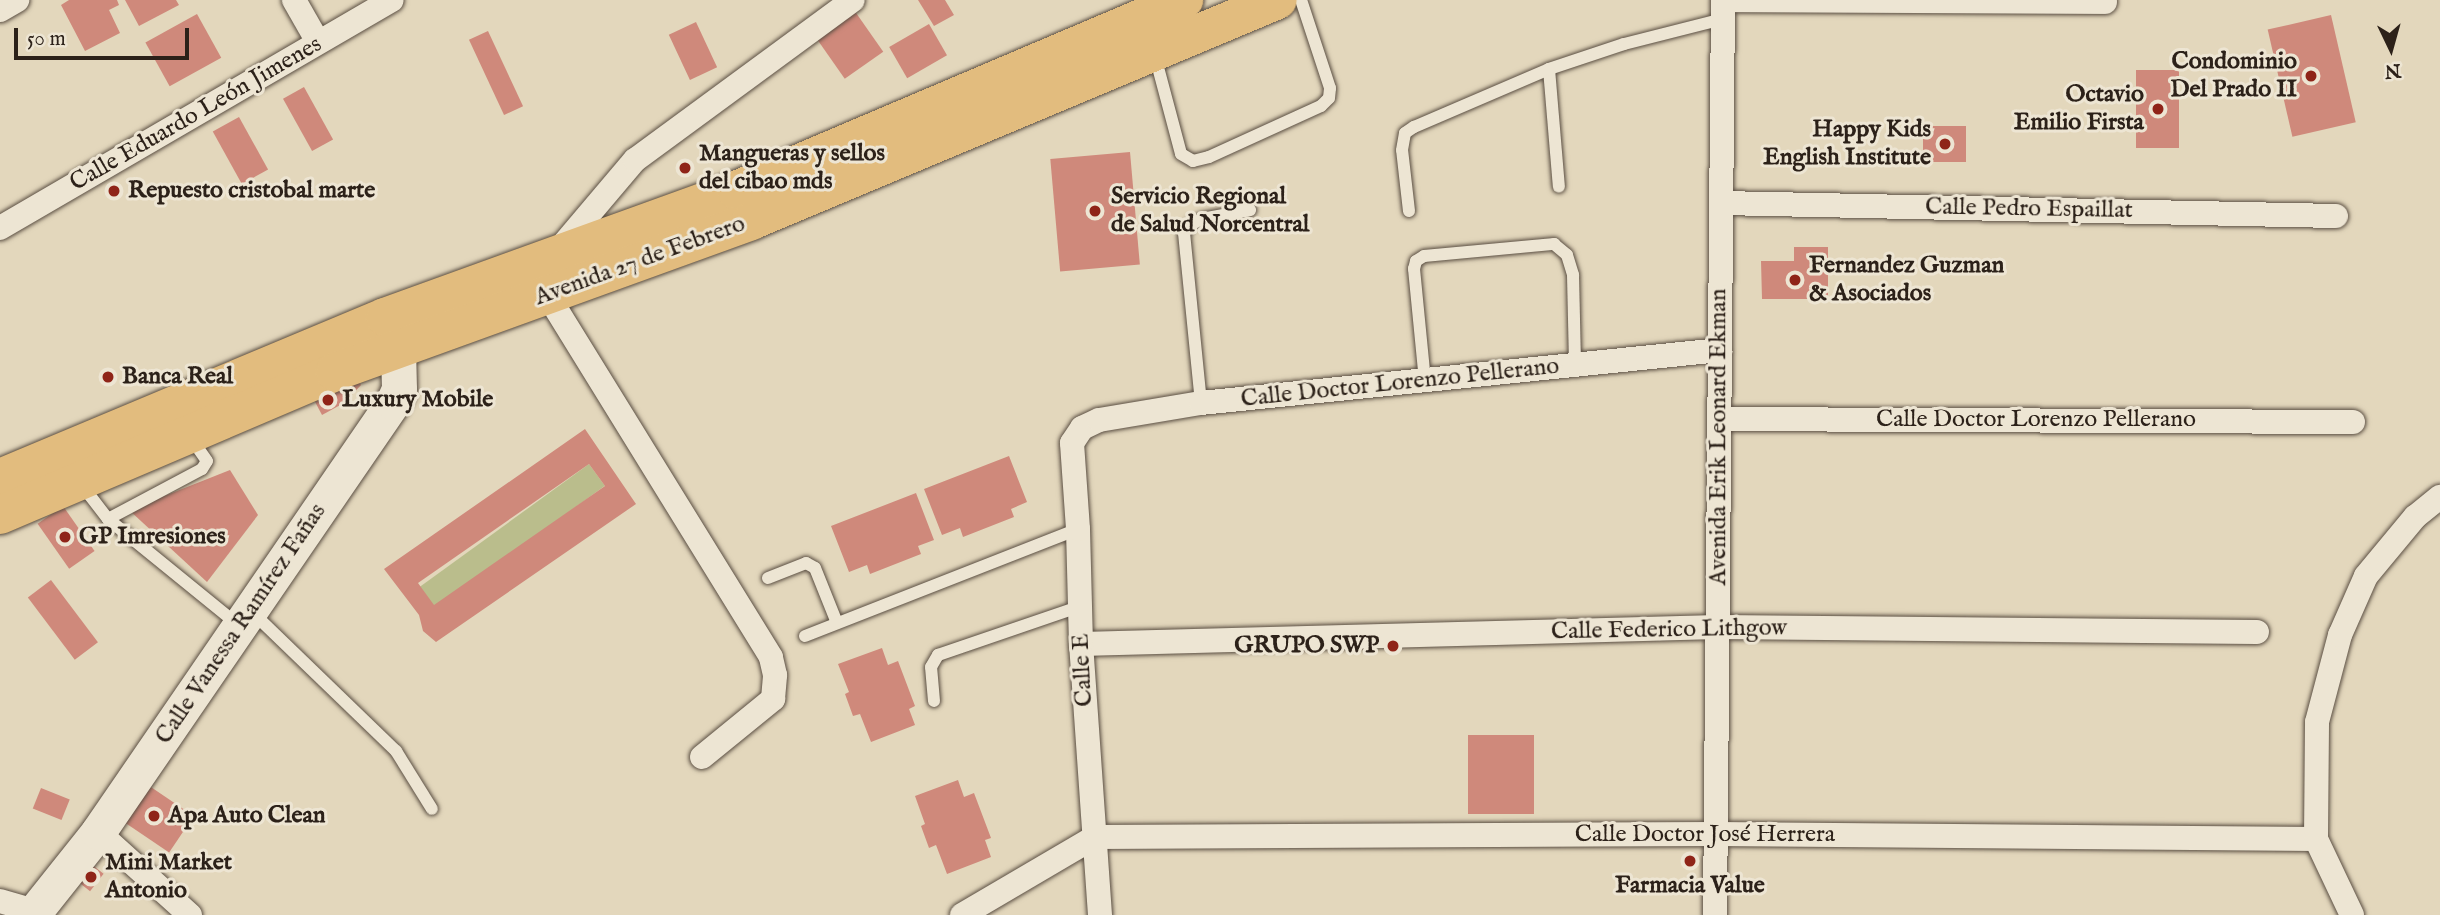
<!DOCTYPE html>
<html>
<head>
<meta charset="utf-8">
<style>
  body { margin:0 }
  #map { position:relative; width:2440px; height:915px; overflow:hidden; background:#e3d7bc; font-family:"IM FELL English",serif }
  div>[style] { position:absolute }
  .green>* { inset:0; background:#babd8c; transform-origin:0 0 }
  .building>* { inset:0; background:#cf897b; transform-origin:0 0 }
  .roads { filter:drop-shadow(0 0 2px #5a4e42) drop-shadow(0 0 2px #5a4e42) }
  .lane>* { height:12px; margin:-6px; padding:0 6px; transform-origin:6px; border-radius:6px; background:#ede5d3 }
  .street>* { height:24px; margin:-12px; padding:0 12px; transform-origin:12px; border-radius:12px; background:#ede5d3 }
  .secondary>* { height:35px; margin:-17.5px; padding:0 17.5px; transform-origin:17.5px; border-radius:17.5px; background:#ede5d3 }
  .primary>* { height:38px; margin:-19px; padding:0 19px; transform-origin:19px; border-radius:19px; background:#e2bc7e }
  .dots>* { width:19px; height:19px; translate:-50% -50%; box-sizing:border-box; border:4px solid #ede5d3; border-radius:50% }
  span { translate:-50% -50%; white-space:nowrap; text-align:center; line-height:1.15; -webkit-text-stroke:6px #ede5d3; paint-order:stroke }
  .poi-label { font-size:24px; color:#2c2119; font-weight:700 }
  .right { translate:-100% -50%; text-align:right }
  .left { translate:0 -50%; text-align:left }
  .street-label { font-size:24px; color:#2c2119 }
  .north { position:absolute; left:2356px; top:14px; width:70px; height:70px; -webkit-text-stroke:5px #ede5d3; paint-order:stroke; rotate:175deg; font-size:19px; font-weight:700; line-height:28px; text-align:center; color:#2c2119 }
  .north::after { content:''; display:block; margin:auto; width:24px; height:32px; background:#2c2119; clip-path:polygon(50% 0,100% 100%,50% 72%,0 100%) }
  .scale { position:absolute; left:14px; top:28px; width:175px; height:32px; box-sizing:border-box; border:4px solid #2c2119; border-top:0; padding-left:9px; font-size:21px; line-height:24px; white-space:nowrap; color:#2c2119; -webkit-text-stroke:5px #ede5d3; paint-order:stroke }
</style>
</head>
<body>
<div id="map">
  <div class="green">
    <i style="left:589px;top:464px;width:27px;height:209px;rotate:54deg"></i>
  </div>
  <div class="building">
    <i style="clip-path:polygon(69px 0,117px 0,119px 5px,109px 10px,120px 33px,85px 51px,61px 5px)"></i>
    <i style="clip-path:polygon(125px 0,176px 0,179px 5px,139px 26px)"></i>
    <i style="clip-path:polygon(918px 0,945px 0,954px 15px,934px 26px)"></i>
    <i style="left:854px;top:10px;width:51px;height:47px;rotate:55deg"></i>
    <i style="left:197px;top:14px;width:50px;height:59px;rotate:61deg"></i>
    <i style="left:2331px;top:15px;width:110px;height:65px;rotate:77deg"></i>
    <i style="left:696px;top:22px;width:50px;height:30px;rotate:65deg"></i>
    <i style="left:929px;top:24px;width:36px;height:46px;rotate:60deg"></i>
    <i style="left:488px;top:31px;width:83px;height:21px;rotate:65deg"></i>
    <i style="left:2136px;top:70px;width:43px;height:78px"></i>
    <i style="left:304px;top:87px;width:60px;height:24px;rotate:61deg"></i>
    <i style="left:239px;top:117px;width:60px;height:30px;rotate:61deg"></i>
    <i style="left:1923px;top:126px;width:43px;height:36px"></i>
    <i style="left:1130px;top:152px;width:113px;height:80px;rotate:85deg"></i>
    <i style="clip-path:polygon(1794px 247px,1828px 247px,1828px 299px,1762px 299px,1761px 261px,1794px 261px)"></i>
    <i style="left:110px;top:368px;width:14px;height:11px;rotate:65deg"></i>
    <i style="clip-path:polygon(357px 378px,361px 385px,344px 403px,322px 415px,312px 396px)"></i>
    <i style="clip-path:polygon(evenodd,585px 429px,636px 504px,436px 642px,423px 631px,419px 615px,384px 569px,585px 429px,589px 464px,605px 486px,434px 605px,418px 583px,589px 464px)"></i>
    <i style="clip-path:polygon(1009px 456px,1027px 502px,1011px 509px,1014px 517px,963px 537px,960px 528px,942px 535px,924px 489px)"></i>
    <i style="clip-path:polygon(230px 470px,258px 515px,207px 582px,129px 510px)"></i>
    <i style="clip-path:polygon(916px 493px,934px 540px,918px 546px,921px 554px,870px 574px,867px 565px,849px 572px,831px 526px)"></i>
    <i style="left:63px;top:506px;width:55px;height:31px;rotate:55deg"></i>
    <i style="left:51px;top:580px;width:78px;height:29px;rotate:53deg"></i>
    <i style="clip-path:polygon(882px 648px,888px 665px,898px 661px,915px 706px,909px 709px,915px 725px,871px 742px,860px 714px,853px 716px,845px 694px,849px 692px,838px 664px)"></i>
    <i style="left:1534px;top:735px;width:79px;height:66px;rotate:90deg"></i>
    <i style="left:139px;top:779px;width:66px;height:44px;rotate:34deg"></i>
    <i style="clip-path:polygon(958px 780px,964px 797px,974px 793px,991px 838px,985px 840px,991px 857px,947px 874px,936px 845px,929px 848px,921px 826px,925px 824px,915px 796px)"></i>
    <i style="left:41px;top:788px;width:31px;height:22px;rotate:22deg"></i>
    <i style="left:91px;top:864px;width:16px;height:22px;rotate:38deg"></i>
  </div>
  <div class="roads">
    <div class="lane">
      <i style="left:1155px;top:56px;width:101px;rotate:75.1deg"></i>
      <i style="left:1181px;top:154px;width:14px;rotate:30deg"></i>
      <i style="left:1193px;top:161px;width:16px;rotate:-14deg"></i>
      <i style="left:1209px;top:157px;width:123px;rotate:-24.5deg"></i>
      <i style="left:1321px;top:106px;width:11px;rotate:-45deg"></i>
      <i style="left:1329px;top:98px;width:10px;rotate:-84deg"></i>
      <i style="left:1330px;top:88px;width:93px;rotate:-108.2deg"></i>
      <i style="left:1549px;top:69px;width:118px;rotate:85.2deg"></i>
      <i style="left:1409px;top:211px;width:61px;rotate:-96.5deg"></i>
      <i style="left:1402px;top:150px;width:17px;rotate:-80deg"></i>
      <i style="left:1405px;top:133px;width:11px;rotate:-34deg"></i>
      <i style="left:1414px;top:127px;width:147px;rotate:-23.2deg"></i>
      <i style="left:1549px;top:69px;width:79px;rotate:-18.4deg"></i>
      <i style="left:1624px;top:44px;width:102px;rotate:-14.2deg"></i>
      <i style="left:1425px;top:381px;width:113px;rotate:-95.6deg"></i>
      <i style="left:1414px;top:269px;width:8px;rotate:-76deg"></i>
      <i style="left:1416px;top:261px;width:9px;rotate:-32deg"></i>
      <i style="left:1424px;top:256px;width:131px;rotate:-5.3deg"></i>
      <i style="left:1554px;top:244px;width:17px;rotate:40deg"></i>
      <i style="left:1567px;top:255px;width:21px;rotate:73deg"></i>
      <i style="left:1573px;top:275px;width:90px;rotate:88.7deg"></i>
      <i style="left:1201px;top:403px;width:171px;rotate:-95.7deg"></i>
      <i style="left:1184px;top:233px;width:10px;rotate:-53deg"></i>
      <i style="left:1190px;top:225px;width:13px;rotate:-27deg"></i>
      <i style="left:1202px;top:219px;width:49px;rotate:-10.6deg"></i>
      <i style="left:81px;top:484px;width:44px;rotate:52.4deg"></i>
      <i style="left:108px;top:519px;width:165px;rotate:39.1deg"></i>
      <i style="left:108px;top:519px;width:106px;rotate:-28deg"></i>
      <i style="left:202px;top:469px;width:9px;rotate:-58deg"></i>
      <i style="left:207px;top:461px;width:28px;rotate:-125deg"></i>
      <i style="left:768px;top:578px;width:41px;rotate:-21.5deg"></i>
      <i style="left:806px;top:563px;width:10px;rotate:29deg"></i>
      <i style="left:815px;top:568px;width:59px;rotate:68.2deg"></i>
      <i style="left:251px;top:611px;width:202px;rotate:44deg"></i>
      <i style="left:396px;top:751px;width:68px;rotate:58.2deg"></i>
      <i style="left:805px;top:636px;width:293px;rotate:-21.4deg"></i>
      <i style="left:934px;top:701px;width:34px;rotate:-95deg"></i>
      <i style="left:931px;top:667px;width:14px;rotate:-60deg"></i>
      <i style="left:938px;top:655px;width:151px;rotate:-18.9deg"></i>
    </div>
    <div class="street">
      <i style="left:294px;top:0;width:48px;rotate:60.3deg"></i>
      <i style="left:1723px;top:0;width:382px;rotate:0.3deg"></i>
      <i style="left:0;top:10px;width:20px;rotate:-30deg"></i>
      <i style="left:1721px;top:203px;width:615px;rotate:1.21deg"></i>
      <i style="left:0;top:228px;width:453px;rotate:-30.2deg"></i>
      <i style="left:1720px;top:419px;width:633px;rotate:0.27deg"></i>
      <i style="left:1081px;top:644px;width:637px;rotate:-1.53deg"></i>
      <i style="left:1718px;top:627px;width:539px;rotate:0.53deg"></i>
      <i style="left:702px;top:757px;width:92px;rotate:-39.2deg"></i>
      <i style="left:773px;top:699px;width:24px;rotate:-85deg"></i>
      <i style="left:775px;top:675px;width:18px;rotate:-103deg"></i>
      <i style="left:771px;top:657px;width:426px;rotate:-121.7deg"></i>
      <i style="left:547px;top:295px;width:43px;rotate:-77.9deg"></i>
      <i style="left:556px;top:253px;width:122px;rotate:-49.7deg"></i>
      <i style="left:635px;top:160px;width:270px;rotate:-36.3deg"></i>
      <i style="left:98px;top:832px;width:124px;rotate:42.1deg"></i>
      <i style="left:0;top:901px;width:36px;rotate:16deg"></i>
      <i style="left:962px;top:915px;width:154px;rotate:-30.4deg"></i>
      <i style="left:1095px;top:837px;width:621px;rotate:-0.28deg"></i>
      <i style="left:1716px;top:834px;width:600px;rotate:0.48deg"></i>
      <i style="left:1100px;top:915px;width:272px;rotate:-94deg"></i>
      <i style="left:1081px;top:644px;width:115px;rotate:-91.5deg"></i>
      <i style="left:1078px;top:529px;width:86px;rotate:-94deg"></i>
      <i style="left:1072px;top:443px;width:18px;rotate:-56deg"></i>
      <i style="left:1082px;top:428px;width:19px;rotate:-25deg"></i>
      <i style="left:1099px;top:420px;width:103px;rotate:-9.5deg"></i>
      <i style="left:1201px;top:403px;width:522px;rotate:-5.83deg"></i>
      <i style="left:1715px;top:915px;width:915px;rotate:-89.5deg"></i>
      <i style="left:2352px;top:915px;width:84px;rotate:-115.3deg"></i>
      <i style="left:2316px;top:839px;width:117px;rotate:-89.5deg"></i>
      <i style="left:2317px;top:722px;width:90px;rotate:-75.2deg"></i>
      <i style="left:2340px;top:635px;width:64px;rotate:-66.2deg"></i>
      <i style="left:2366px;top:576px;width:77px;rotate:-50.3deg"></i>
      <i style="left:2415px;top:517px;width:32px;rotate:-39deg"></i>
    </div>
    <div class="secondary">
      <i style="left:32px;top:915px;width:106px;rotate:-51.5deg"></i>
      <i style="left:98px;top:832px;width:521px;rotate:-55.55deg"></i>
      <i style="left:393px;top:402px;width:14px;rotate:-65deg"></i>
      <i style="left:399px;top:389px;width:40px;rotate:-91.4deg"></i>
      <i style="left:398px;top:349px;width:28px;rotate:-113deg"></i>
    </div>
    <div class="primary">
      <i style="left:0;top:478px;width:417px;rotate:-22.7deg"></i>
      <i style="left:385px;top:317px;width:373px;rotate:-19.9deg"></i>
      <i style="left:736px;top:190px;width:487px;rotate:-23deg"></i>
      <i style="left:0;top:515px;width:364px;rotate:-23.1deg"></i>
      <i style="left:335px;top:372px;width:443px;rotate:-19.9deg"></i>
      <i style="left:751px;top:221px;width:571px;rotate:-22.75deg"></i>
    </div>
  </div>
  <div class="dots">
    <i style="left:2311px;top:76px;background:#8f2418"></i>
    <i style="left:2158px;top:109px;background:#8f2418"></i>
    <i style="left:1945px;top:144px;background:#8f2418"></i>
    <i style="left:685px;top:168px;background:#8f2418"></i>
    <i style="left:114px;top:191px;background:#8f2418"></i>
    <i style="left:1095px;top:211px;background:#8f2418"></i>
    <i style="left:1795px;top:280px;background:#8f2418"></i>
    <i style="left:108px;top:377px;background:#8f2418"></i>
    <i style="left:328px;top:400px;background:#8f2418"></i>
    <i style="left:65px;top:537px;background:#8f2418"></i>
    <i style="left:1393px;top:646px;background:#8f2418"></i>
    <i style="left:154px;top:816px;background:#8f2418"></i>
    <i style="left:1690px;top:861px;background:#8f2418"></i>
    <i style="left:91px;top:877px;background:#8f2418"></i>
  </div>
  <div class="poi-label">
    <span class="right" style="left:2297px;top:76px">Condominio<br>Del Prado II</span>
    <span class="right" style="left:2144px;top:109px">Octavio<br>Emilio Firsta</span>
    <span class="right" style="left:1931px;top:144px">Happy Kids<br>English Institute</span>
    <span class="left" style="left:699px;top:168px">Mangueras y sellos<br>del cibao mds</span>
    <span class="left" style="left:128px;top:191px">Repuesto cristobal marte</span>
    <span class="left" style="left:1111px;top:211px">Servicio Regional<br>de Salud Norcentral</span>
    <span class="left" style="left:1809px;top:280px">Fernandez Guzman<br>&amp; Asociados</span>
    <span class="left" style="left:122px;top:377px">Banca Real</span>
    <span class="left" style="left:342px;top:400px">Luxury Mobile</span>
    <span class="left" style="left:79px;top:537px">GP Imresiones</span>
    <span class="right" style="left:1379px;top:646px">GRUPO SWP</span>
    <span class="left" style="left:168px;top:816px">Apa Auto Clean</span>
    <span class="left" style="left:105px;top:877px">Mini Market<br>Antonio</span>
    <span style="left:1690px;top:886px">Farmacia Value</span>
  </div>
  <div class="street-label">
    <span style="left:196px;top:114px;rotate:-30deg">Calle Eduardo León Jimenes</span>
    <span style="left:2029px;top:209px;rotate:1deg">Calle Pedro Espaillat</span>
    <span style="left:640px;top:261px;rotate:-20deg">Avenida 27 de Febrero</span>
    <span style="left:1400px;top:383px;rotate:-6deg">Calle Doctor Lorenzo Pellerano</span>
    <span style="left:2036px;top:420px">Calle Doctor Lorenzo Pellerano</span>
    <span style="left:1719px;top:437px;rotate:-90deg">Avenida Erik Leonard Ekman</span>
    <span style="left:241px;top:624px;rotate:-56deg">Calle Vanessa Ramírez Fañas</span>
    <span style="left:1669px;top:630px;rotate:-1deg">Calle Federico Lithgow</span>
    <span style="left:1083px;top:670px;rotate:-93deg">Calle E</span>
    <span style="left:1705px;top:835px">Calle Doctor José Herrera</span>
  </div>
  <div class="north">N</div>
  <div class="scale">50 m</div>
</div>
</body>
</html>
